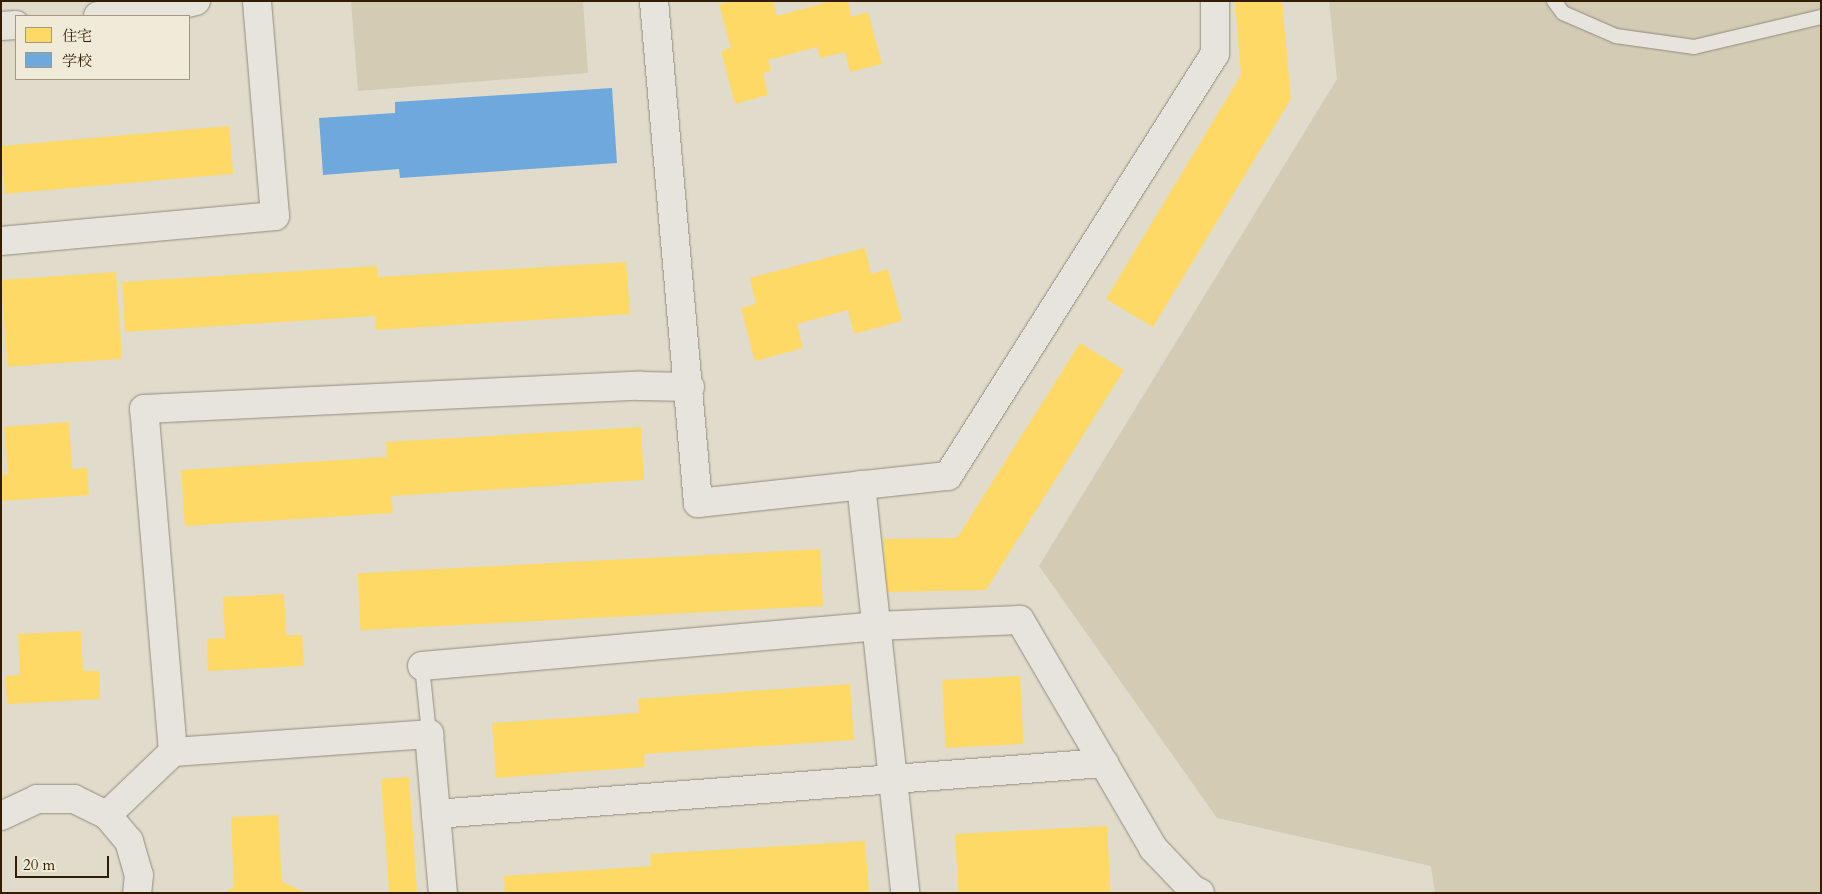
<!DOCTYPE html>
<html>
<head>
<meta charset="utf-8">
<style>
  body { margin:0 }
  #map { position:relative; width:1822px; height:894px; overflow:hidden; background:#e0dbcb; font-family:Cardo,"Noto Serif SC",serif }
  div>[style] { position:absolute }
  .green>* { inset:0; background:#d3cbb4 }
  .homes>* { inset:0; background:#ffd966; transform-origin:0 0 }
  .schools>* { inset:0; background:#6fa8dc }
  .roads { filter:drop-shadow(0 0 1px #918c7f) drop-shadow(0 0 1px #918c7f) }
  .service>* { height:14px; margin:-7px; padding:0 7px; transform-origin:7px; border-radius:7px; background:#e7e4dd }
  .minor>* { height:28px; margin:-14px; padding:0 14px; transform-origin:14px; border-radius:14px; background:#e7e4dd }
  span { translate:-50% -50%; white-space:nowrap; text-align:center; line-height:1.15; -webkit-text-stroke:5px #f0ead8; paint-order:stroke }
  .frame { position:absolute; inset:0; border:2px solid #321d02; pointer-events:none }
  .legend { position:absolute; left:15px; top:15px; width:175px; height:65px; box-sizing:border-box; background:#f0ead8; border:1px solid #a49882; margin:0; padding:6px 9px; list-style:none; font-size:15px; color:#321d02 }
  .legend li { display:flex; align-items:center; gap:10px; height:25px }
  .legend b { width:25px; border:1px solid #a49882 }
  .scale { position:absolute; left:15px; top:856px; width:94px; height:22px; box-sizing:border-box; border:2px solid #321d02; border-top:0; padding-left:6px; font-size:15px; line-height:18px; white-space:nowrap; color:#321d02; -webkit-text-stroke:4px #f0ead8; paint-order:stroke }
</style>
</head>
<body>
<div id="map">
  <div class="green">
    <i style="clip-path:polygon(351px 1px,583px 1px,588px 73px,358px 91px)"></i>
    <i style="clip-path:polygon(1329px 1px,1821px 1px,1821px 893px,1435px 893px,1431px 866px,1217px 818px,1039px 566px,1337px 79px)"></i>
  </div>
  <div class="homes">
    <i style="clip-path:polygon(733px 1px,773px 1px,777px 16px,832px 1px,848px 1px,851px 17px,868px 12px,882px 64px,850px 72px,845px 52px,820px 58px,817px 47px,768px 60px,771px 71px,763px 73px,768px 95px,735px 104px,721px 51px,731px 48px,719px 5px)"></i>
    <i style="clip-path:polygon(1235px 1px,1282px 1px,1291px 99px,1153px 327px,1106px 299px,1241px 75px)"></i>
    <i style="left:229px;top:126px;width:48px;height:229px;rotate:85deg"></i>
    <i style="clip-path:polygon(865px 248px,871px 274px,888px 269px,902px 321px,854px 334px,848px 310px,797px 324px,803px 348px,755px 361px,741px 308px,756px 304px,750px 278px)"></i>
    <i style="clip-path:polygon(626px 262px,630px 314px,376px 330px,375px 316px,125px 332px,122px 282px,377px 266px,378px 277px)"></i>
    <i style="left:116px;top:272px;width:87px;height:115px;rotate:86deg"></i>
    <i style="clip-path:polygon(1080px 343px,1124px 370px,986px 590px,885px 592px,884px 539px,957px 538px)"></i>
    <i style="clip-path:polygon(69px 422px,72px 469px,87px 468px,89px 495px,1px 501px,1px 474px,8px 474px,4px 427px)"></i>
    <i style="clip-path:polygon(641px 427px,644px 480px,391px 496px,393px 513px,185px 526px,181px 470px,387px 457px,386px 442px)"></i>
    <i style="left:820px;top:549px;width:57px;height:463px;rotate:87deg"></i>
    <i style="clip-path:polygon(284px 594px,286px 635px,302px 635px,304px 666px,208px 671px,207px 639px,225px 638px,223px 597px)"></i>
    <i style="clip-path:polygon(81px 631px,83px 671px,99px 671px,100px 699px,7px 704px,5px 676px,20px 675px,18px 634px)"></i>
    <i style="left:1020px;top:676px;width:68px;height:78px;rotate:87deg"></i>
    <i style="clip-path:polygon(850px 684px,854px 740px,644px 754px,645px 767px,496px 778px,492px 723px,639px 713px,638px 699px)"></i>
    <i style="left:409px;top:777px;width:116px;height:28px;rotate:86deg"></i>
    <i style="clip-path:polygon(278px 815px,282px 882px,306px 893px,225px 893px,234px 887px,231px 817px)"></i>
    <i style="left:1107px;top:826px;width:67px;height:152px;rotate:87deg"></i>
    <i style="clip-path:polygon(865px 841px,869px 893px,505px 893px,504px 876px,651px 866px,650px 854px)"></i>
  </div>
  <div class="schools">
    <i style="clip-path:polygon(612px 88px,617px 163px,400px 178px,399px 169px,323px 175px,319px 118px,395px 113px,395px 102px)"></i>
  </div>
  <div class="roads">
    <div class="service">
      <i style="left:1554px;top:1px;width:15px;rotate:53deg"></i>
      <i style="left:1563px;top:13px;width:58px;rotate:23.5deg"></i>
      <i style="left:1616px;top:36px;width:79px;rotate:8deg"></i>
      <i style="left:1694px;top:47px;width:130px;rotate:-13.3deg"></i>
      <i style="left:422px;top:666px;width:68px;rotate:84.1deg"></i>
    </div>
    <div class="minor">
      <i style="left:654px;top:1px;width:504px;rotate:84.99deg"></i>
      <i style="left:698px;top:503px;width:251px;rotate:-6.2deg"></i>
      <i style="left:948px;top:476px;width:499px;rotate:-57.7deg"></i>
      <i style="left:1215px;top:54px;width:53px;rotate:-90deg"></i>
      <i style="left:98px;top:16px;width:53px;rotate:-5.4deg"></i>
      <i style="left:151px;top:11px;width:46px;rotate:-12.5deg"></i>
      <i style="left:1px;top:26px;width:15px;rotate:-4deg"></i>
      <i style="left:1px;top:241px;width:275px;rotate:-5.2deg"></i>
      <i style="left:275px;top:216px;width:216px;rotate:-94.8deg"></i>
      <i style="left:861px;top:485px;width:410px;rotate:83.8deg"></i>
      <i style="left:422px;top:666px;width:456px;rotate:-5deg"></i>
      <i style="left:876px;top:626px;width:144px;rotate:-2.4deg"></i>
      <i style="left:1020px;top:620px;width:264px;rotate:59.7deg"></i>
      <i style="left:1153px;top:848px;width:57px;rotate:46.4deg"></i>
      <i style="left:1192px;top:889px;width:9px;rotate:27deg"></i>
      <i style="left:173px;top:752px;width:257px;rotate:-4deg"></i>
      <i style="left:429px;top:734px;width:160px;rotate:85deg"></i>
      <i style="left:436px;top:814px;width:670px;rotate:-4.37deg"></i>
      <i style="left:107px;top:815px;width:91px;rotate:-43.7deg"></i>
      <i style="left:173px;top:752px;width:344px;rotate:-94.8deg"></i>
      <i style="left:144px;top:409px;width:497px;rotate:-2.7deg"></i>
      <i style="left:640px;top:386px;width:50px;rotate:1.1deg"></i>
      <i style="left:1px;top:816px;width:40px;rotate:-25deg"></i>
      <i style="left:37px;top:799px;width:37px"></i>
      <i style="left:74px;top:799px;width:37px;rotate:26deg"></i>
      <i style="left:107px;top:815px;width:34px;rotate:50deg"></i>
      <i style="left:129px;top:841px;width:35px;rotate:74deg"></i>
      <i style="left:139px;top:875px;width:18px;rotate:96deg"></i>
    </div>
  </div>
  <div class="frame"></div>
  <ul class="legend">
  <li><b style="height:14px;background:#ffd966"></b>住宅</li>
  <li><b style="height:14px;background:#6fa8dc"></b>学校</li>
  </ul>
  <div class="scale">20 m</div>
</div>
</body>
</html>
